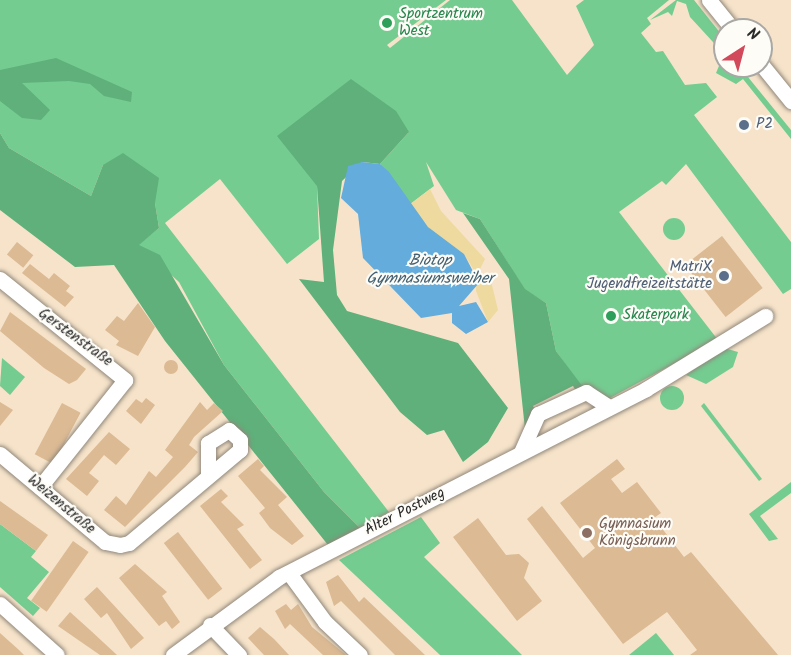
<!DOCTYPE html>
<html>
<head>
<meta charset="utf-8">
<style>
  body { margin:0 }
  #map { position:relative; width:791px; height:655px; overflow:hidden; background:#f6e3ca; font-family:Kalam,sans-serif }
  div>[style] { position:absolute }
  .green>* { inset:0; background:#74cc91 }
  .round { border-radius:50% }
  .forest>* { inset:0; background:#5fb07b }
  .sand>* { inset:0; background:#eeda9e }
  .water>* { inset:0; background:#63acdb }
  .building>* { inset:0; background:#dbba94; transform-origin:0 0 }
  .roads { filter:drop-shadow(0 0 2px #90877a) drop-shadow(0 0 2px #90877a) }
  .minor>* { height:15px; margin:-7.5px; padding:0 7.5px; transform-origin:7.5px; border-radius:7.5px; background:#fff }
  .dots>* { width:16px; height:16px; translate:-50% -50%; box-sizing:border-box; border:3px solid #fdfcf7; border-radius:50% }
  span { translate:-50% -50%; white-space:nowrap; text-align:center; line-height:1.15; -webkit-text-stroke:4.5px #fdfcf7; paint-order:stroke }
  .leisure-label { font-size:15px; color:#27864d }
  .left { translate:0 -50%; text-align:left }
  .service-label { font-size:15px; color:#4e5e75 }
  .right { translate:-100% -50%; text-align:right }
  .street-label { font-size:15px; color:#2b2b2b }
  .education-label { font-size:15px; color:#785e54 }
  .water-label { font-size:16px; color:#415f71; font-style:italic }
  .north { position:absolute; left:713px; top:18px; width:60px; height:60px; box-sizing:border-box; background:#fdfcf7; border:2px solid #a9a8a5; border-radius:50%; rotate:36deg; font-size:16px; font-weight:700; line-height:24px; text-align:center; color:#2b2b2b }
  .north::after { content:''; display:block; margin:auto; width:21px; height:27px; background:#d1495b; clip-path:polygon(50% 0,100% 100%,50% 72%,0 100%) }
</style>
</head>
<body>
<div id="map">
  <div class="green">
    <i style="clip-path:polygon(0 0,446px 0,387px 45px,390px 48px,450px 0,512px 0,567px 75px,594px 45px,576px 6px,584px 0,669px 0,647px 18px,651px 24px,641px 33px,656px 52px,663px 51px,685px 85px,706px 83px,717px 97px,694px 115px,791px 242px,791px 289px,783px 294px,686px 164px,666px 185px,662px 181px,619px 212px,718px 340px,595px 406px,556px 351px,546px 303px,525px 290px,480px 219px,456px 210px,426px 162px,434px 186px,409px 205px,380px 164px,409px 132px,317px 186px,319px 239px,287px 264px,220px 179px,165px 223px,389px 512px,360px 528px,324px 492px,224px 365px,179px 282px,138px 245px,159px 228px,155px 203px,103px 165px,91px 196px,9px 148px,0 133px)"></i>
    <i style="clip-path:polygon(676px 0,694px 0,725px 39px,725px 66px,739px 66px,791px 130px,791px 139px,743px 79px,736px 84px,716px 73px,724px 54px,690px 17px,686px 4px,677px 1px,672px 16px,668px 12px,650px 20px)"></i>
    <i class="round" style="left:663px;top:218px;width:22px;height:22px"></i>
    <i style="clip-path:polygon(724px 348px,738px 352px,733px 367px,706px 384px,686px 375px)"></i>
    <i style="clip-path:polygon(2px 358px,25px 377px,10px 395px,0 386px)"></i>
    <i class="round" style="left:660px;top:386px;width:24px;height:24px"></i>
    <i style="clip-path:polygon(704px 403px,762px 479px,759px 481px,701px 406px)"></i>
    <i style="clip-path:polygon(791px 482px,791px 493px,760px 516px,778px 539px,769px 541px,749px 514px)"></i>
    <i style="clip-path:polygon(421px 517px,440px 543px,424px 557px,522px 655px,440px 655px,339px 560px)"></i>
    <i style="clip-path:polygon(0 524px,36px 551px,31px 557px,49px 572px,27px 598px,40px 608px,33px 616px,0 587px)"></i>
    <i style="clip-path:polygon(656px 633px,674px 655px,629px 655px)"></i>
  </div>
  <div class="forest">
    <i style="clip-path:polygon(56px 58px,132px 92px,131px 102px,104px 96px,90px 84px,69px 81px,22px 83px,50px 110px,41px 120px,22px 118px,0 101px,0 70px)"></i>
    <i style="clip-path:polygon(351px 79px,396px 111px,409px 132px,380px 164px,362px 162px,342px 181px,333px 250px,337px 295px,347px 311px,458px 343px,508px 408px,488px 442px,463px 462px,444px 430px,427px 435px,400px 412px,299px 279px,324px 282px,317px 186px,277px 136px)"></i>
    <i style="clip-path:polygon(0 133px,9px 148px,91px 196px,103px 165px,123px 153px,159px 178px,155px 203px,159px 228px,139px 245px,160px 255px,224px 365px,324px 492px,360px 528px,328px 545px,165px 341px,114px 265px,75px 267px,0 210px)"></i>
    <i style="clip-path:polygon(463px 213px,480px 219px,525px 289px,546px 303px,556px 351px,583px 387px,578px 394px,573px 386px,533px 406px,538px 414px,525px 429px,509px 279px)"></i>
  </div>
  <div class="sand">
    <i style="clip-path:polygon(430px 189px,441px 211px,485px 259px,477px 275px,490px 277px,498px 310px,488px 322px,476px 291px,477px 275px,464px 254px,432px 231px,409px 205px)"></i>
  </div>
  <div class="water">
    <i style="clip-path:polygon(362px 162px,380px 164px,389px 172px,428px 227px,464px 254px,479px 283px,459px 306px,476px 302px,488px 322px,466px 334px,452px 323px,452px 313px,421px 318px,363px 258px,358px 214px,341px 198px,348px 166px)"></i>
  </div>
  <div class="building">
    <i style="left:722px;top:236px;width:66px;height:47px;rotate:52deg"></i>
    <i style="left:17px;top:242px;width:21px;height:16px;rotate:39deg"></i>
    <i style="clip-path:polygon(30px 264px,49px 279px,54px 273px,70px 286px,66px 291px,74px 297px,65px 307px,22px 273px)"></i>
    <i style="clip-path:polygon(138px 303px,155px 327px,138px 356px,116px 345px,119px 341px,105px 330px,117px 316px,124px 321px)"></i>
    <i style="clip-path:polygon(10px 312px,86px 369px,77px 380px,69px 384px,44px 368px,0 331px)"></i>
    <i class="round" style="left:164px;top:360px;width:14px;height:14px"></i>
    <i style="clip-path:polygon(146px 398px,155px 405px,141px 424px,126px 411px,136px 399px,142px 403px)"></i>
    <i style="clip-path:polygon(0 402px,13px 410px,0 426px)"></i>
    <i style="clip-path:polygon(200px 402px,207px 410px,214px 403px,223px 411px,194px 437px,189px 445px,198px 452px,185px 467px,125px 527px,104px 510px,116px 496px,126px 505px,149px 471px,156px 477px,173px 457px,165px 450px)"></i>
    <i style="left:62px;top:403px;width:21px;height:58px;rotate:28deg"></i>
    <i style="clip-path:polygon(109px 432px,130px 449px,116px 465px,104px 455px,89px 473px,99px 481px,87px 496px,66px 479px)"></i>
    <i style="clip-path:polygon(258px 459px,264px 466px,260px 470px,287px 497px,278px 505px,304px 536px,292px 545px,270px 528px,259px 513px,265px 508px,238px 476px)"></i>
    <i style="clip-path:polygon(617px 459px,625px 469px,611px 479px,622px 493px,637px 482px,661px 513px,654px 518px,684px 557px,691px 552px,778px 655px,690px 655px,697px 650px,667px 612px,623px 644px,527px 519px,542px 506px,583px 558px,595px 548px,560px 503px)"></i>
    <i style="clip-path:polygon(221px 489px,228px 496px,221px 502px,244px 525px,237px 529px,262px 560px,250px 569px,200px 506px)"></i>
    <i style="clip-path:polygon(0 501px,48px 535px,36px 551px,0 524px)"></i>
    <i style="clip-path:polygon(478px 518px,506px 555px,519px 554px,529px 563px,524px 578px,542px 601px,517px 621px,453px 537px)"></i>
    <i style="left:178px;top:532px;width:72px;height:18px;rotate:52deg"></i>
    <i style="left:73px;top:541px;width:19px;height:73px;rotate:35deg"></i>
    <i style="clip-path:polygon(135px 564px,167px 592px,162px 596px,180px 622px,172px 629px,166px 621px,159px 626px,119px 578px)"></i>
    <i style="clip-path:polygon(338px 575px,359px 602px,364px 597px,425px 655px,395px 655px,341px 601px,334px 606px,326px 582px)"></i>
    <i style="clip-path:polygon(97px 587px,144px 638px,131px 649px,107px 613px,101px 618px,84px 599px)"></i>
    <i style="clip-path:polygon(286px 604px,291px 610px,298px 604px,312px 627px,346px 655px,323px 655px,290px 624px,285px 629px,275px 611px)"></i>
    <i style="clip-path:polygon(70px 612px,90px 630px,117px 655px,100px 655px,58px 626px)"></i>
    <i style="clip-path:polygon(260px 627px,274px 639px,289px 655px,264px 655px,248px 638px)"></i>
    <i style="clip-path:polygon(0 633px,19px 650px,24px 655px,0 655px)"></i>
  </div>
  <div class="roads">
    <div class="minor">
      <i style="left:709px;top:0;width:38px;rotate:51deg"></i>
      <i style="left:761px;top:64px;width:48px;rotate:51deg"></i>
      <i style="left:0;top:279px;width:161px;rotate:38.9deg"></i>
      <i style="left:125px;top:380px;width:137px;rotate:128.5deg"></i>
      <i style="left:521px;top:452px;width:42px;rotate:-65.9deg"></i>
      <i style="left:538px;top:414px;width:53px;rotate:-24.6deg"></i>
      <i style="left:586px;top:392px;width:27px;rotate:33deg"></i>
      <i style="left:0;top:454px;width:137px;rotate:40deg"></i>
      <i style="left:105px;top:542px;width:15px;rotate:11deg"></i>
      <i style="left:120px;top:545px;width:9px;rotate:-13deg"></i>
      <i style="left:129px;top:543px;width:145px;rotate:-40deg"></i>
      <i style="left:240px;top:450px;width:10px;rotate:-90deg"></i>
      <i style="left:240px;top:440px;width:15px;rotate:-138deg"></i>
      <i style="left:229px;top:430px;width:25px;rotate:148deg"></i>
      <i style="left:208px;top:443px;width:32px;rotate:90deg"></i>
      <i style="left:289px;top:573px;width:61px;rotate:53.7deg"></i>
      <i style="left:325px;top:622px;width:48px;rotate:43.3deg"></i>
      <i style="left:0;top:604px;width:76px;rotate:41.8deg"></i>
      <i style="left:210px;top:625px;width:42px;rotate:46deg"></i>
      <i style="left:173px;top:655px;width:132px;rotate:-36.3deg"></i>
      <i style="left:279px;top:577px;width:412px;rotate:-27.1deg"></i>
      <i style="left:646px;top:389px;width:140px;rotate:-31.5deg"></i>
    </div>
  </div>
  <div class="dots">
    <i style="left:387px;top:23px;background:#2e9e5b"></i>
    <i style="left:744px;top:125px;background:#5c6f8a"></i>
    <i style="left:724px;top:276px;background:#5c6f8a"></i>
    <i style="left:611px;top:316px;background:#2e9e5b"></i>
    <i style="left:587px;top:533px;background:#8d6e63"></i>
  </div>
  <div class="leisure-label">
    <span class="left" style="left:399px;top:23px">Sportzentrum<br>West</span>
    <span class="left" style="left:623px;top:316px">Skaterpark</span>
  </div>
  <div class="service-label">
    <span class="left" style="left:756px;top:125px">P2</span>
    <span class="right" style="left:712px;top:276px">MatriX<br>Jugendfreizeitstätte</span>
  </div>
  <div class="street-label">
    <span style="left:75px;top:338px;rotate:36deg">Gerstenstraße</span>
    <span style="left:61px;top:505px;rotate:40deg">Weizenstraße</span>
    <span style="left:405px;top:512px;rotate:-27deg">Alter Postweg</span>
  </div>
  <div class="education-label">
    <span class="left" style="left:599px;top:533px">Gymnasium<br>Königsbrunn</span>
  </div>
  <div class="water-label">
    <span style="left:430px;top:270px">Biotop<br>Gymnasiumsweiher</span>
  </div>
  <div class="north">N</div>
</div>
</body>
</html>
